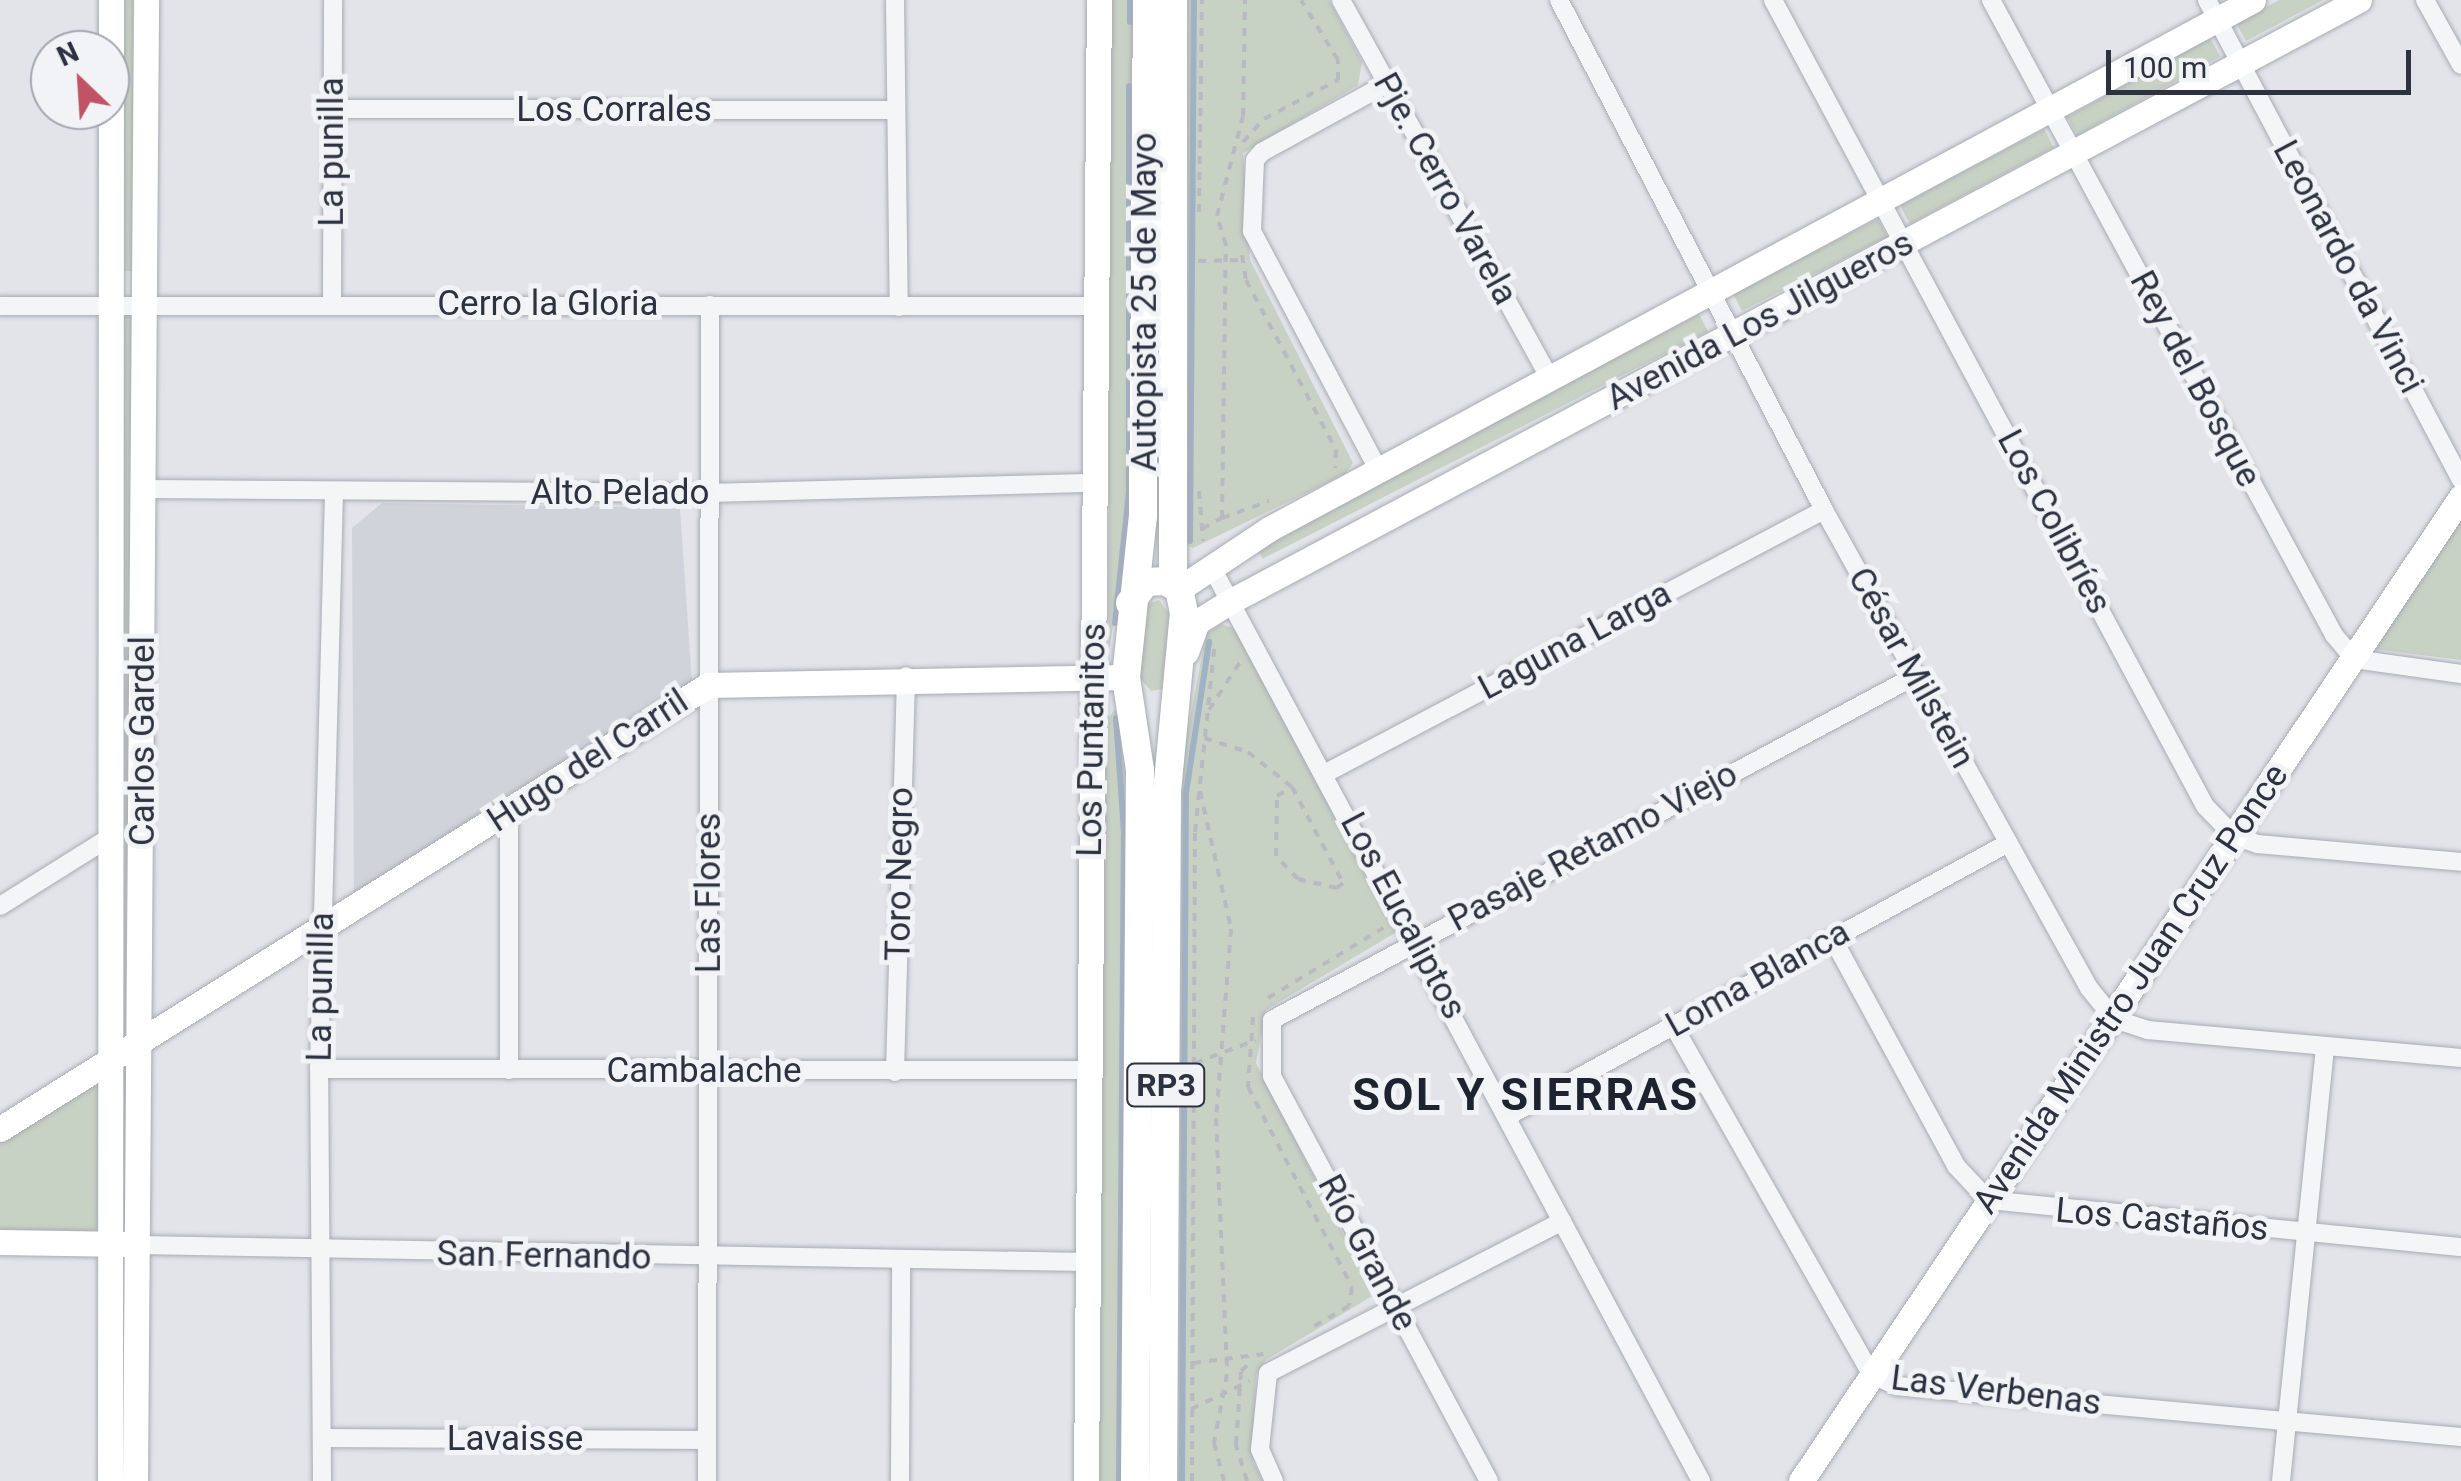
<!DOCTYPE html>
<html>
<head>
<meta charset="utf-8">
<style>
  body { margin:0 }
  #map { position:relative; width:2461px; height:1481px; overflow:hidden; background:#e2e4e9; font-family:Roboto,sans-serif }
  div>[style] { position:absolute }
  .built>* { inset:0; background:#d0d3da }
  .green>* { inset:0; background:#c7d1c4; transform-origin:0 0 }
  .stream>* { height:6px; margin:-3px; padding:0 3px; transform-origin:3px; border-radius:3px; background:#a1b2c5 }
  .path>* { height:4px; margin-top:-2px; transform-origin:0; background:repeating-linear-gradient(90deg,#b8bac0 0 8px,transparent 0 16px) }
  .roads { filter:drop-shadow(0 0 2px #a8abb3) drop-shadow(0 0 2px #a8abb3) }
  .street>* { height:18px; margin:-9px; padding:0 9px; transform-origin:9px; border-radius:9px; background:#f4f5f7 }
  .secondary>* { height:25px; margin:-12.5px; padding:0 12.5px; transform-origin:12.5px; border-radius:12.5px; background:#fff }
  .primary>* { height:28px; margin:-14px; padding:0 14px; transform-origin:14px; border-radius:14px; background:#fff }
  span { translate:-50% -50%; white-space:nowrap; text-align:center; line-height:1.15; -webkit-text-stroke:10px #f1f3f6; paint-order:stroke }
  .shield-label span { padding:2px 8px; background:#f1f3f6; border:2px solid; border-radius:8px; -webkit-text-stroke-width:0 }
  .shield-label { font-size:32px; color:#2c323f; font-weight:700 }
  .street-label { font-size:35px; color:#2c323f }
  .district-label { font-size:45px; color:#1e242f; font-weight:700; letter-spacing:2.5px }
  .north { position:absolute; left:30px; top:30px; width:100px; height:100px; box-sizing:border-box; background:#f1f3f6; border:2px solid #a2a6ad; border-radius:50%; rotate:335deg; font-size:28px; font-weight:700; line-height:40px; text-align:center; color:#2c323f }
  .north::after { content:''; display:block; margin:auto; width:35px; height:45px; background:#c05465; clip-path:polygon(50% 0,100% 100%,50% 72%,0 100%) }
  .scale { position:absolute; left:2106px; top:50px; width:305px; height:45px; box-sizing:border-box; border:5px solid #2c323f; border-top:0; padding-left:12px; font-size:30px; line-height:35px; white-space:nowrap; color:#2c323f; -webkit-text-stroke:8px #f1f3f6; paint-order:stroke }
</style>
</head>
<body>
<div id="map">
  <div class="built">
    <i style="clip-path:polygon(382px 503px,680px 508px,692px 683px,354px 905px,352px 528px)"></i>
  </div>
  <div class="green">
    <i style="left:124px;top:0;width:9px;height:271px"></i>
    <i style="clip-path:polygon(1109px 0,1136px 0,1135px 483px,1109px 651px)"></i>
    <i style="clip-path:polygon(1188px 0,1329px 0,1362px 62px,1358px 85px,1243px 153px,1250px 260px,1353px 463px,1345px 474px,1193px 548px,1185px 544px)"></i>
    <i style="clip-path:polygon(2279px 0,2323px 0,2246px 41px,2236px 23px)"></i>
    <i style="left:2210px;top:38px;width:21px;height:163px;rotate:61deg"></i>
    <i style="left:2044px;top:129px;width:21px;height:163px;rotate:62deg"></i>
    <i style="left:1878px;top:219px;width:20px;height:163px;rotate:63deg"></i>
    <i style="clip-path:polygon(124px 313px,133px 313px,129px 1002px,120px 583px)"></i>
    <i style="left:1699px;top:314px;width:20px;height:500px;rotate:63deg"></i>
    <i style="clip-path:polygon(2461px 515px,2461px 660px,2374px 649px)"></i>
    <i style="clip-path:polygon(1159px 600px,1170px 615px,1166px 688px,1151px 691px,1139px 677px,1147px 604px)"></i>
    <i style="clip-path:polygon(1221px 624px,1236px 629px,1395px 933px,1266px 1010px,1256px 1063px,1374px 1295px,1266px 1360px,1256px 1374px,1253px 1462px,1263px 1481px,1175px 1481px,1179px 777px,1206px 634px)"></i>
    <i style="clip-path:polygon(1115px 710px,1130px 747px,1124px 1481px,1096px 1481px,1103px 723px)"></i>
    <i style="clip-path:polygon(97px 1083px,106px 1091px,104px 1221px,95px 1231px,0 1230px,0 1141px)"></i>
  </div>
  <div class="stream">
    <i style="left:1130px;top:22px;width:22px;rotate:-90deg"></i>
    <i style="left:1190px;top:541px;width:541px;rotate:-89.58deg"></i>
    <i style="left:1115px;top:623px;width:131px;rotate:-83.9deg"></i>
    <i style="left:1129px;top:493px;width:407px;rotate:-90deg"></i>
    <i style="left:1116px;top:718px;width:113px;rotate:86deg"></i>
    <i style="left:1124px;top:831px;width:650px;rotate:90.44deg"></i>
    <i style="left:1182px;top:1481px;width:688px;rotate:-89.67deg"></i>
    <i style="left:1186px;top:793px;width:153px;rotate:-81.3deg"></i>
  </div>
  <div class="path">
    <i style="left:1243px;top:142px;width:31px;rotate:-48deg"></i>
    <i style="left:1264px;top:119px;width:84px;rotate:-27.8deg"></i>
    <i style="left:1338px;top:80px;width:20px;rotate:-90deg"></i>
    <i style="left:1338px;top:60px;width:70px;rotate:-121.7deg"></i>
    <i style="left:1199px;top:212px;width:212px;rotate:-89.2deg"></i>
    <i style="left:1242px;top:255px;width:25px;rotate:81deg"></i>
    <i style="left:1246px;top:280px;width:192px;rotate:62.1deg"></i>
    <i style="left:1336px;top:450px;width:18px;rotate:93deg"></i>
    <i style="left:1198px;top:261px;width:45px;rotate:-1.3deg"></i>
    <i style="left:1199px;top:491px;width:50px;rotate:85.4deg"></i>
    <i style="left:1222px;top:518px;width:50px;rotate:-19.9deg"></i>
    <i style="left:1202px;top:529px;width:23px;rotate:-29deg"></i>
    <i style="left:1222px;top:518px;width:273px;rotate:-89.2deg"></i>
    <i style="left:1226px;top:245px;width:30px;rotate:-107deg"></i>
    <i style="left:1217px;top:216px;width:103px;rotate:-75.4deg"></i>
    <i style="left:1243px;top:116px;width:116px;rotate:-89deg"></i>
    <i style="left:1209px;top:710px;width:61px;rotate:-57.1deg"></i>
    <i style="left:1204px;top:738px;width:46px;rotate:17.7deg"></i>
    <i style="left:1248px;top:752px;width:56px;rotate:38.5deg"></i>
    <i style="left:1292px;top:787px;width:109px;rotate:62deg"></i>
    <i style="left:1343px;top:883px;width:8px;rotate:140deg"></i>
    <i style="left:1337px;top:888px;width:40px;rotate:-167deg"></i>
    <i style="left:1298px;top:879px;width:32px;rotate:-134deg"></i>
    <i style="left:1276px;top:856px;width:60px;rotate:-89deg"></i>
    <i style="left:1277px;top:796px;width:17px;rotate:-31deg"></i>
    <i style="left:1200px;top:791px;width:141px;rotate:77.3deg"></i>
    <i style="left:1231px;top:929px;width:190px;rotate:94.5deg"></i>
    <i style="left:1216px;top:1118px;width:256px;rotate:87.5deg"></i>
    <i style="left:1227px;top:1374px;width:70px;rotate:100.7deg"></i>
    <i style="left:1214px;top:1443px;width:39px;rotate:75deg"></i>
    <i style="left:1268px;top:998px;width:135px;rotate:-31.3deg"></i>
    <i style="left:1253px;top:1017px;width:70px;rotate:94.1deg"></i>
    <i style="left:1248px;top:1087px;width:225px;rotate:62.5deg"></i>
    <i style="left:1352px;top:1287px;width:19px;rotate:99deg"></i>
    <i style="left:1349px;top:1306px;width:44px;rotate:149.9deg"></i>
    <i style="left:1195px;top:1063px;width:65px;rotate:-20.7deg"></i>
    <i style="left:1193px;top:1363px;width:71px;rotate:-7.3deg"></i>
    <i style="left:1191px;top:1409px;width:65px;rotate:-25.4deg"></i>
    <i style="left:1192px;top:1481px;width:649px;rotate:-89.74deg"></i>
    <i style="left:1195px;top:832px;width:191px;rotate:-84deg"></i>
    <i style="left:1247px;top:1481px;width:39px;rotate:-107deg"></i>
    <i style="left:1236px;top:1444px;width:73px;rotate:-86.1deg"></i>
    <i style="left:1241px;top:1371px;width:13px;rotate:-42deg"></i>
  </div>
  <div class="roads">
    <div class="street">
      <i style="left:895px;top:0;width:307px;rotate:89.3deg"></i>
      <i style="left:1341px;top:0;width:432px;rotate:61.1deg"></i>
      <i style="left:1559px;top:0;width:575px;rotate:62.54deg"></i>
      <i style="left:1824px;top:510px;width:547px;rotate:61deg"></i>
      <i style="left:2089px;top:988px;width:40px;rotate:51deg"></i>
      <i style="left:2114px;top:1019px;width:36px;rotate:18deg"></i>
      <i style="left:2148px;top:1030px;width:314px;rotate:5.1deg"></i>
      <i style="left:1773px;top:0;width:914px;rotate:61.81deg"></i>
      <i style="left:2205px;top:806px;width:42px;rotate:46deg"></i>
      <i style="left:2234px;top:836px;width:24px;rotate:19deg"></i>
      <i style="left:2257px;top:844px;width:205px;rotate:5deg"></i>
      <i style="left:1991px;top:0;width:722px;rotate:61.62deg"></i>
      <i style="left:2334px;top:635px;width:31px;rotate:50deg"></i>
      <i style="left:2354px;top:659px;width:108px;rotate:8deg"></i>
      <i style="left:2207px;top:0;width:543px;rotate:62.11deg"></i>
      <i style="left:2425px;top:0;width:74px;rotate:61deg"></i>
      <i style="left:332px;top:109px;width:564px;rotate:0.1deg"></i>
      <i style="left:332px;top:304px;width:304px;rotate:-89.8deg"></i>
      <i style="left:0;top:306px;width:1096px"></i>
      <i style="left:1379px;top:471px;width:272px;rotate:-117.9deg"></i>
      <i style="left:1252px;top:231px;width:71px;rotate:-87.6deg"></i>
      <i style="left:1255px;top:160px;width:11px;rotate:-49deg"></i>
      <i style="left:1262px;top:152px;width:141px;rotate:-28.7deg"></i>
      <i style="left:144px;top:489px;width:564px;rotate:0.41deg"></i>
      <i style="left:708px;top:493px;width:387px;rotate:-1.5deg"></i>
      <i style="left:1211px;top:566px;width:1038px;rotate:61.83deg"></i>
      <i style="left:1326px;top:773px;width:563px;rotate:-27.84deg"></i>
      <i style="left:0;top:906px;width:133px;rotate:-32.1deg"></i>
      <i style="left:1833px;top:939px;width:258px;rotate:61.5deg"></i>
      <i style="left:1956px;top:1166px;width:47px;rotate:46.7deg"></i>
      <i style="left:1988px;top:1200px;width:475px;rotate:5.7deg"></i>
      <i style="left:1673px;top:1025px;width:401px;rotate:60.4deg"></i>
      <i style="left:1871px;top:1374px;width:29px;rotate:25deg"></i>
      <i style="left:1897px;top:1386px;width:566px;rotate:5.17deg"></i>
      <i style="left:319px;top:1069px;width:770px;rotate:0.07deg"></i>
      <i style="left:509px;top:1070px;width:256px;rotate:-90deg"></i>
      <i style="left:895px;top:1072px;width:396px;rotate:-88.4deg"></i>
      <i style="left:1508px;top:1116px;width:570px;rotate:-28.63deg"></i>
      <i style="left:138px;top:1245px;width:949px;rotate:1.03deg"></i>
      <i style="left:322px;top:1438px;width:385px;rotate:0.3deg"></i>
      <i style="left:322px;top:1481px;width:412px;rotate:-90.4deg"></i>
      <i style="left:319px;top:1069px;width:575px;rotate:-88.51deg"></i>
      <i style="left:707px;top:1481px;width:1176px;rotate:-89.85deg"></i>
      <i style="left:900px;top:1481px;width:217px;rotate:-89.7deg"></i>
      <i style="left:1274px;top:1481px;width:35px;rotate:-114deg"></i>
      <i style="left:1260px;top:1449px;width:76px;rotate:-84deg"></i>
      <i style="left:1268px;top:1373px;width:331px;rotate:-27.3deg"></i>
      <i style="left:1489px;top:1481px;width:459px;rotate:-118.2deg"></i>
      <i style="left:1272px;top:1076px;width:56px;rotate:-90deg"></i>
      <i style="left:1272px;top:1020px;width:729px;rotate:-28.15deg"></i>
      <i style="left:2281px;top:1481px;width:437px;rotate:-84.2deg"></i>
    </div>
    <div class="secondary">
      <i style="left:1179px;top:589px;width:108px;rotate:-33.7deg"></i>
      <i style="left:1269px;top:529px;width:1117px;rotate:-28.26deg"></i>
      <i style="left:1186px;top:652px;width:32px;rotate:-70deg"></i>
      <i style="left:1197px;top:622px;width:40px;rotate:-32deg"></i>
      <i style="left:1231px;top:601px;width:1278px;rotate:-28.05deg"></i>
      <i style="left:0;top:1129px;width:836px;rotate:-32.09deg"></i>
      <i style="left:708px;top:685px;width:418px;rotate:-1.1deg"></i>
      <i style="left:0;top:1242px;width:128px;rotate:0.9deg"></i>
      <i style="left:110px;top:1481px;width:1481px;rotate:-89.96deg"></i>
      <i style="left:135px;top:1481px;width:1481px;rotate:-89.57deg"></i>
      <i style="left:1086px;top:1481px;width:1481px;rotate:-89.5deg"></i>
      <i style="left:1801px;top:1481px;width:1185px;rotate:-56.15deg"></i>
    </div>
    <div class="primary">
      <i style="left:1173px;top:584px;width:584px;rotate:-90deg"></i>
      <i style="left:1130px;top:603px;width:26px;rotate:-53deg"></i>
      <i style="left:1146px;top:582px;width:19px;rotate:-3deg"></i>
      <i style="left:1165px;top:581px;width:16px;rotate:30deg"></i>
      <i style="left:1179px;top:589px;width:24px;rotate:78deg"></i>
      <i style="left:1184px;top:612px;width:180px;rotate:95.4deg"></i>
      <i style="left:1167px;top:791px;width:690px;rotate:90.33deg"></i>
      <i style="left:1135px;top:1481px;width:711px;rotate:-89.6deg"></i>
      <i style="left:1140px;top:770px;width:94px;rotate:-98.6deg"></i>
      <i style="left:1126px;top:677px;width:162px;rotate:-84deg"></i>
      <i style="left:1143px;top:516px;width:516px;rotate:-89.56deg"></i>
    </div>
  </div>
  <div class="shield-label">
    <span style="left:1166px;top:1085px">RP3</span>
  </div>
  <div class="street-label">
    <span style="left:614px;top:110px">Los Corrales</span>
    <span style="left:332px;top:152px;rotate:-90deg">La punilla</span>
    <span style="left:1445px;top:189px;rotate:61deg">Pje. Cerro Varela</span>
    <span style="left:2348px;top:267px;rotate:62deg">Leonardo da Vinci</span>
    <span style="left:1145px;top:302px;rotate:-90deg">Autopista 25 de Mayo</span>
    <span style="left:548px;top:304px">Cerro la Gloria</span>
    <span style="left:1760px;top:321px;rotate:-28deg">Avenida Los Jilgueros</span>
    <span style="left:2195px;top:379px;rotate:62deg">Rey del Bosque</span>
    <span style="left:620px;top:493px">Alto Pelado</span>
    <span style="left:2054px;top:522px;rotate:62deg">Los Colibríes</span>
    <span style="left:1575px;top:641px;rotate:-28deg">Laguna Larga</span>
    <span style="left:1911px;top:668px;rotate:61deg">César Milstein</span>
    <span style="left:1092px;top:740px;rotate:-89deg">Los Puntanitos</span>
    <span style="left:143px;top:741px;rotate:-90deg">Carlos Gardel</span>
    <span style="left:588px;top:761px;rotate:-33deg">Hugo del Carril</span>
    <span style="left:1593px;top:847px;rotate:-28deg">Pasaje Retamo Viejo</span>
    <span style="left:900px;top:874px;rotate:-89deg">Toro Negro</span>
    <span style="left:709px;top:893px;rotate:-90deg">Las Flores</span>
    <span style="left:1403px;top:916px;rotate:62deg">Los Eucaliptos</span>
    <span style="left:1758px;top:979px;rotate:-29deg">Loma Blanca</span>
    <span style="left:321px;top:987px;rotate:-89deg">La punilla</span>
    <span style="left:2131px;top:989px;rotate:-56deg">Avenida Ministro Juan Cruz Ponce</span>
    <span style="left:704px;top:1071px">Cambalache</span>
    <span style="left:2162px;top:1220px;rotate:5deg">Los Castaños</span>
    <span style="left:1367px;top:1253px;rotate:62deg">Río Grande</span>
    <span style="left:544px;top:1256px;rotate:1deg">San Fernando</span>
    <span style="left:1996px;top:1391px;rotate:7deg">Las Verbenas</span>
    <span style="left:515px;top:1439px">Lavaisse</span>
  </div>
  <div class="district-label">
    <span style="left:1526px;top:1095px">SOL Y SIERRAS</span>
  </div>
  <div class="north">N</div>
  <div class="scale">100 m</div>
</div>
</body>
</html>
